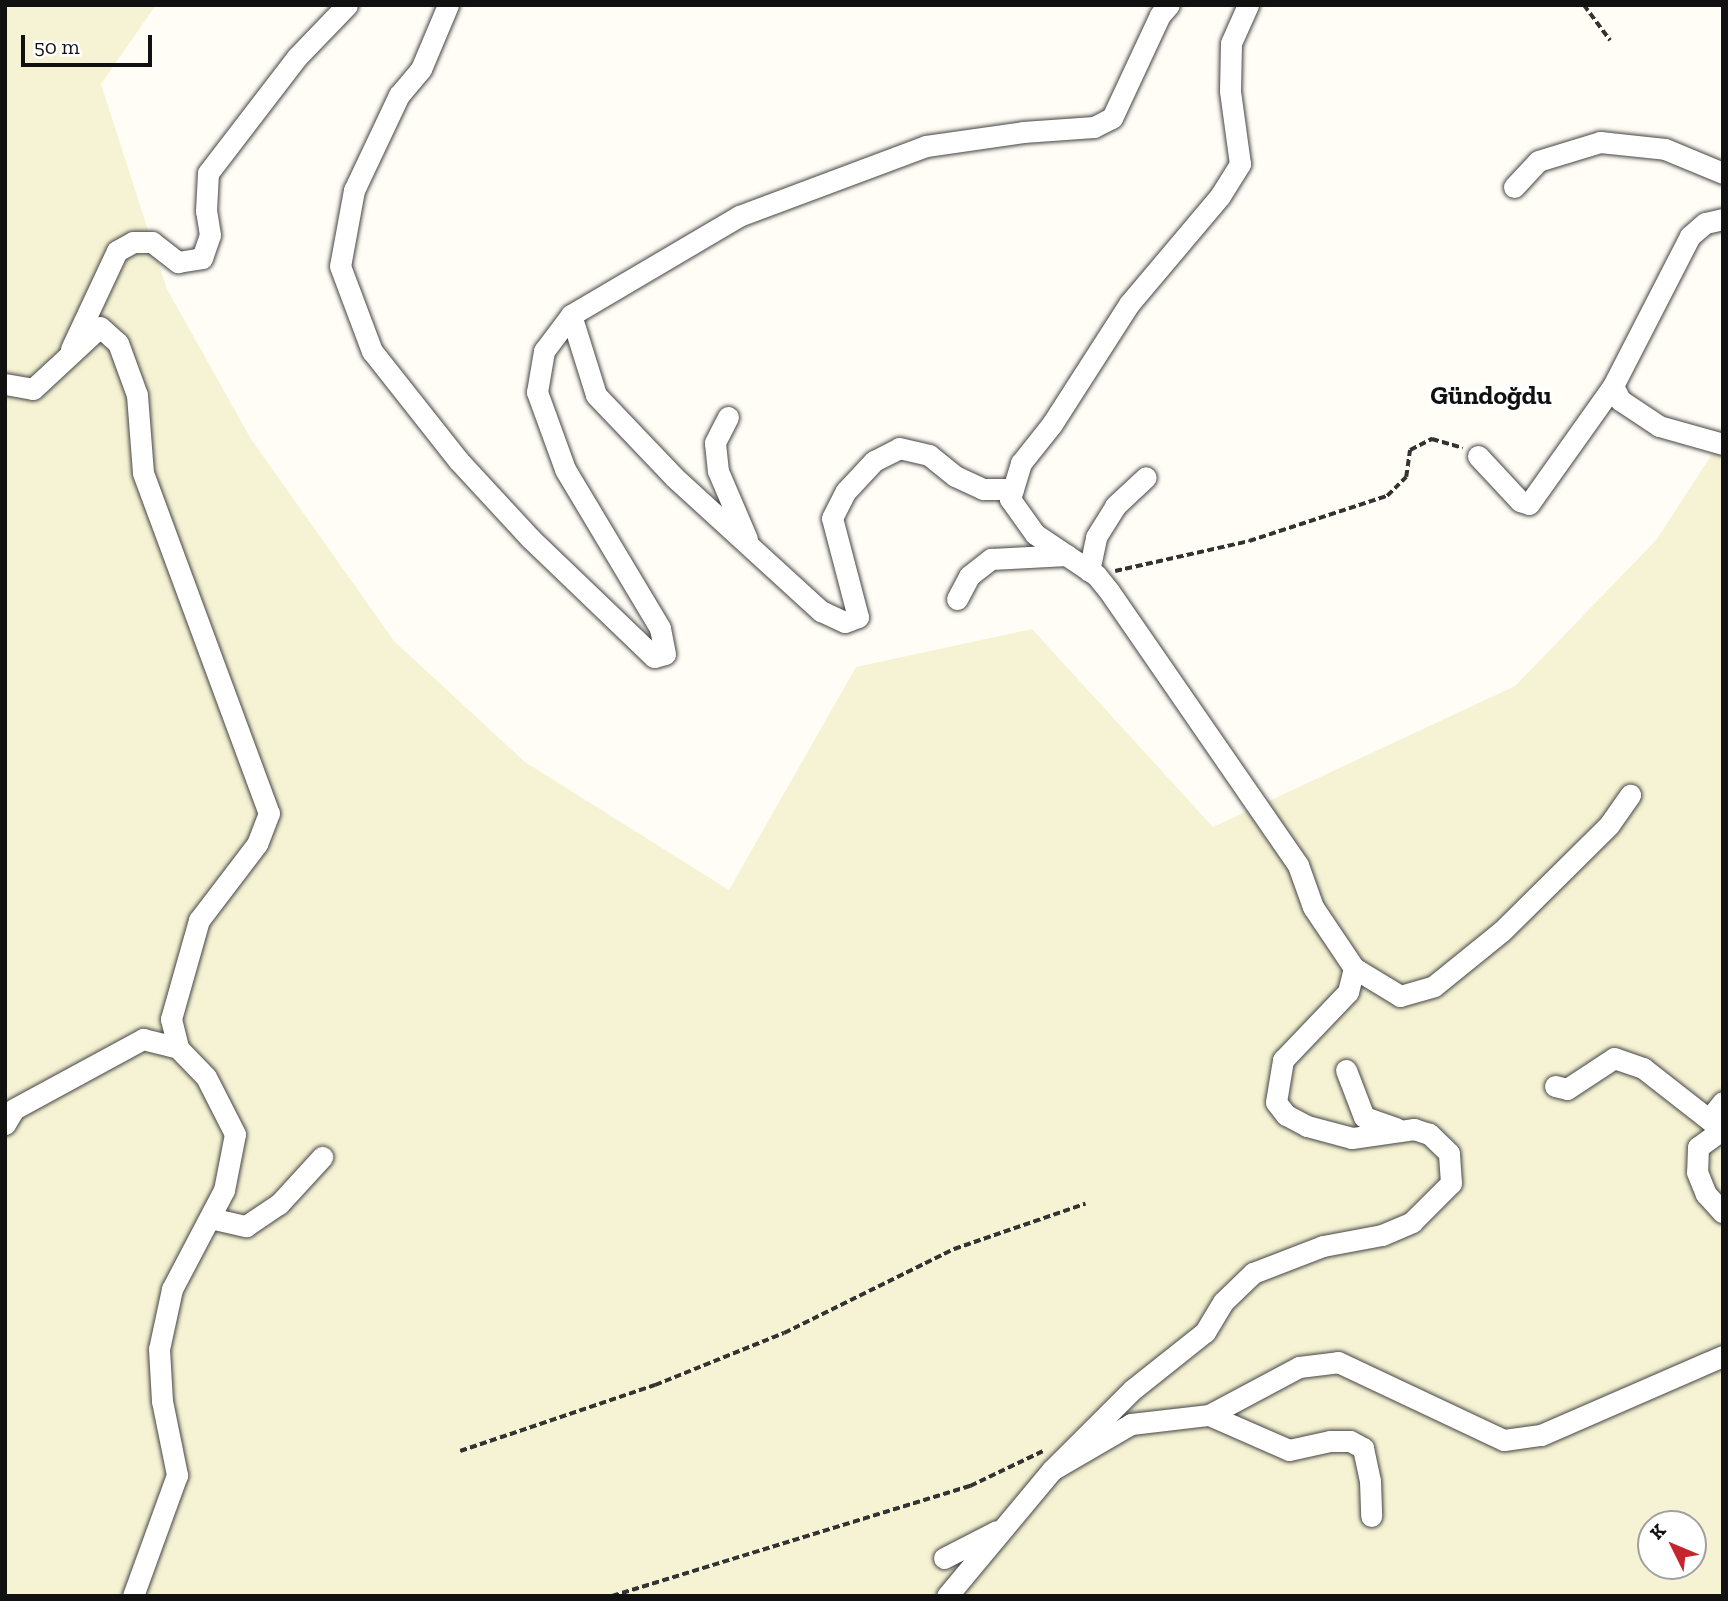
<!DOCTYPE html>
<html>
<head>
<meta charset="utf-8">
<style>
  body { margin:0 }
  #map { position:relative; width:1728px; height:1601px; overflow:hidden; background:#fffdf5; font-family:"Zilla Slab",serif }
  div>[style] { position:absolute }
  .farmland>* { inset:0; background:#f6f3d4 }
  .path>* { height:3.5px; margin-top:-1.75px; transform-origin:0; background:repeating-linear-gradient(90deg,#333 0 7px,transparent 0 10.5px) }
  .roads { filter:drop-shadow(0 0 2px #444) drop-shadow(0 0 2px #444) }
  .minor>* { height:21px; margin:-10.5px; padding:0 10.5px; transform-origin:10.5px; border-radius:10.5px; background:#fff }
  span { translate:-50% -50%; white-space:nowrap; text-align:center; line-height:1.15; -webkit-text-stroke:7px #fff; paint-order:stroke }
  .quarter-label { font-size:26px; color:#111; font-weight:700 }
  .frame { position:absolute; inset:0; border:7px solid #111; pointer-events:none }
  .north { position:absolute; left:1637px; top:1510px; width:70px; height:70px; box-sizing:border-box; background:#fff; border:2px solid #a0a0a0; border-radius:50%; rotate:313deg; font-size:19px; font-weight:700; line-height:28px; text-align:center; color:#111 }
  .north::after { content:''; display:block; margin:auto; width:24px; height:32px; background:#c4262e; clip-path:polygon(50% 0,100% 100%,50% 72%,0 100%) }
  .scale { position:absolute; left:21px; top:35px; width:131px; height:32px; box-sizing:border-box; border:4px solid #111; border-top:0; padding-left:9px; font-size:21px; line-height:24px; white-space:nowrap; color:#111; -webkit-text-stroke:5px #fff; paint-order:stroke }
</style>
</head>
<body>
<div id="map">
  <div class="farmland">
    <i style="clip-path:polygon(evenodd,5px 5px,156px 5px,101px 84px,167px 289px,251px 439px,394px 641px,525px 762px,729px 890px,856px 667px,1032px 629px,1213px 827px,1515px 686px,1657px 539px,1723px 437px,1723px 1596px,5px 1596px,5px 5px,1651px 1524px,1693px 1524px,1693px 1566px,1651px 1566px,1651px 1524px)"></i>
  </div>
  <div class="path">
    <i style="left:1584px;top:5px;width:44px;rotate:53.4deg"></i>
    <i style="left:1115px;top:571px;width:137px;rotate:-12.6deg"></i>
    <i style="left:1249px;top:541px;width:145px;rotate:-18.1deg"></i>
    <i style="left:1387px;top:496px;width:27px;rotate:-45deg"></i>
    <i style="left:1406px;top:477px;width:27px;rotate:-82deg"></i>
    <i style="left:1410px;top:450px;width:25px;rotate:-27deg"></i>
    <i style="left:1432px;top:439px;width:32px;rotate:16deg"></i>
    <i style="left:460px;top:1451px;width:206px;rotate:-18.7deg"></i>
    <i style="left:655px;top:1385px;width:139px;rotate:-22deg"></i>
    <i style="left:784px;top:1333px;width:190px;rotate:-26.3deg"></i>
    <i style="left:954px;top:1249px;width:139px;rotate:-19deg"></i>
    <i style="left:612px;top:1596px;width:375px;rotate:-17.1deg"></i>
    <i style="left:970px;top:1486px;width:83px;rotate:-25.6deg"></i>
  </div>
  <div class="roads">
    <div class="minor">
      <i style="left:448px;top:5px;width:69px;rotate:112.9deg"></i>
      <i style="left:421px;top:69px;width:34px;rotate:130deg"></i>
      <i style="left:399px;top:95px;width:105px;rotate:115.3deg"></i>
      <i style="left:354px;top:190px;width:77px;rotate:100.4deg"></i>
      <i style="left:340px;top:266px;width:91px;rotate:69.4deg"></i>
      <i style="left:372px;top:351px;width:140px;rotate:51.7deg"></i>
      <i style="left:459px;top:461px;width:105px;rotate:47.3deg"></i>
      <i style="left:530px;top:538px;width:172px;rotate:43.8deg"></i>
      <i style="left:654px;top:657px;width:11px;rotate:-15deg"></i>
      <i style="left:665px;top:654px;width:26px;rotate:-101deg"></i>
      <i style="left:660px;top:628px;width:185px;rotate:-120.9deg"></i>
      <i style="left:565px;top:469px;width:82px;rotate:-110deg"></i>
      <i style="left:537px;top:392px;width:42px;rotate:-80.3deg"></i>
      <i style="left:544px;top:351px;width:45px;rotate:-53.1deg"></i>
      <i style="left:571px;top:315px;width:195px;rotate:-30.5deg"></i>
      <i style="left:739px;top:216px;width:200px;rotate:-20.5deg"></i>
      <i style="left:926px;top:146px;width:98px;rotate:-8.2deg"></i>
      <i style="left:1023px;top:132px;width:71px;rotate:-4deg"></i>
      <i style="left:1094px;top:127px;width:20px;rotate:-27deg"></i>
      <i style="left:1112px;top:118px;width:114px;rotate:-65deg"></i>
      <i style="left:1160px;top:15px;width:13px;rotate:-48deg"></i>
      <i style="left:1514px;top:187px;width:35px;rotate:-47deg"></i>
      <i style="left:1538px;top:161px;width:65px;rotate:-17deg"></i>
      <i style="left:1600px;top:142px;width:65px;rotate:6.1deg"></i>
      <i style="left:1665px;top:149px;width:63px;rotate:22.5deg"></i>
      <i style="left:1723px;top:219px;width:18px;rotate:167deg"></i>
      <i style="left:1705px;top:223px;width:20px;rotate:139deg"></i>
      <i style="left:1690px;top:236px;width:169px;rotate:117.2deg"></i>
      <i style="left:1613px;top:386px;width:16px;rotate:63deg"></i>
      <i style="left:1620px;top:400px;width:47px;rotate:33.7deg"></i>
      <i style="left:1659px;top:426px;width:66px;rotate:15.7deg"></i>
      <i style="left:571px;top:315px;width:84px;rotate:72.6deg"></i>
      <i style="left:596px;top:395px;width:113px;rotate:46.4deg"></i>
      <i style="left:674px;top:477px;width:199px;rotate:42.4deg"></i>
      <i style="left:821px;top:611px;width:26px;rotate:25deg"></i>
      <i style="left:845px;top:622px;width:14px;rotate:-21deg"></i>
      <i style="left:858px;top:617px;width:102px;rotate:-104.7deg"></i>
      <i style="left:832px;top:518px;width:30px;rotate:-63deg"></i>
      <i style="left:846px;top:491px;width:41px;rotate:-47deg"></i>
      <i style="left:874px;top:461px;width:28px;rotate:-27deg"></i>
      <i style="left:899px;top:448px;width:31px;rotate:13deg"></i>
      <i style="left:929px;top:455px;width:33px;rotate:39deg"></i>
      <i style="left:955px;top:476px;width:31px;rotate:25deg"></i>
      <i style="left:983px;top:489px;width:30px"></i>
      <i style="left:71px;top:349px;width:108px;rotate:-64.9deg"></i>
      <i style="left:117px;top:251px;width:18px;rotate:-29deg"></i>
      <i style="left:133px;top:242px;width:19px"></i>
      <i style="left:152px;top:242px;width:33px;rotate:38deg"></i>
      <i style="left:178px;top:262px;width:24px;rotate:-9deg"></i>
      <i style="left:202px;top:258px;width:24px;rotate:-71deg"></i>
      <i style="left:210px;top:235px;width:24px;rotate:-99deg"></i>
      <i style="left:206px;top:211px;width:38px;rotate:-87deg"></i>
      <i style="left:208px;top:173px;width:146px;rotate:-52.5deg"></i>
      <i style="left:297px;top:57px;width:72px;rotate:-46.1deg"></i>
      <i style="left:5px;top:384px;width:28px;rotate:10deg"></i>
      <i style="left:33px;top:389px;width:91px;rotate:-42.8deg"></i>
      <i style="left:100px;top:327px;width:24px;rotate:42deg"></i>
      <i style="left:118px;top:343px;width:55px;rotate:69.9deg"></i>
      <i style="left:137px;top:395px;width:78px;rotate:85.6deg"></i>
      <i style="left:143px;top:473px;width:363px;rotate:69.7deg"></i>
      <i style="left:269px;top:813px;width:33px;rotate:111deg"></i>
      <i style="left:257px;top:844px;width:96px;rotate:127.3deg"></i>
      <i style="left:199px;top:920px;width:103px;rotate:105.8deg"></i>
      <i style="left:171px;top:1019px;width:30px;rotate:76deg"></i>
      <i style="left:728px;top:417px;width:29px;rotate:117deg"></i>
      <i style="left:715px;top:443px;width:28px;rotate:84deg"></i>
      <i style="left:718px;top:471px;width:74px;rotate:66.9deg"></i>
      <i style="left:1478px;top:456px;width:62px;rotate:47deg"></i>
      <i style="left:1520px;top:501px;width:9px;rotate:18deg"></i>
      <i style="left:1529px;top:504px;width:145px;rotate:-54.6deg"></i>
      <i style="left:1089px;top:571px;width:35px;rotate:-78deg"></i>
      <i style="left:1096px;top:537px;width:36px;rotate:-58deg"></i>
      <i style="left:1115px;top:506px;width:42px;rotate:-43.1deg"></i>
      <i style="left:957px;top:599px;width:26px;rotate:-62deg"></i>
      <i style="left:969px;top:576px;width:28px;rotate:-38deg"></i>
      <i style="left:991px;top:559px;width:76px;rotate:-3deg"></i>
      <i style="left:1354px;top:968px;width:54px;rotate:31.3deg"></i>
      <i style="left:1400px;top:996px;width:35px;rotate:-16deg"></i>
      <i style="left:1434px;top:986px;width:87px;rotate:-39deg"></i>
      <i style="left:1502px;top:931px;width:151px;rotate:-44.7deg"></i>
      <i style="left:1609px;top:825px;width:37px;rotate:-55deg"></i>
      <i style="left:1346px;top:1070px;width:50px;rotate:69deg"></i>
      <i style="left:1364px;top:1117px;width:34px;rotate:19deg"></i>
      <i style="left:1555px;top:1086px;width:12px;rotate:14deg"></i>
      <i style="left:1567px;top:1089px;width:56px;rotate:-33.4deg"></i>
      <i style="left:1614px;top:1058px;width:31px;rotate:19deg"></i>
      <i style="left:1643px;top:1068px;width:99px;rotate:38deg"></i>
      <i style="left:1709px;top:1119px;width:22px;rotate:-51deg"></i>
      <i style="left:5px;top:1124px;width:17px;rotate:-59deg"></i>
      <i style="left:14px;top:1109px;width:147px;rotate:-28.5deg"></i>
      <i style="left:143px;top:1039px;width:36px;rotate:14deg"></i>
      <i style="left:178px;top:1048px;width:40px;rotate:46deg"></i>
      <i style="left:206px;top:1077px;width:64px;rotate:63deg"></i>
      <i style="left:235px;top:1134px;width:57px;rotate:101.1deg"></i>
      <i style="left:224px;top:1190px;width:112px;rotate:117.7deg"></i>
      <i style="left:172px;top:1289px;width:61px;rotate:102.2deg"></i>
      <i style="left:159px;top:1349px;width:52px;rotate:86.7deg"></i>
      <i style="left:162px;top:1401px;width:76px;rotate:78.5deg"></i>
      <i style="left:177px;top:1475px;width:129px;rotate:110deg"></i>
      <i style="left:1723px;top:1129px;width:31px;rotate:144deg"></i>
      <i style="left:1698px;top:1147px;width:25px;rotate:92deg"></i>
      <i style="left:1697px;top:1172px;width:24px;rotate:68deg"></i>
      <i style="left:1706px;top:1194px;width:25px;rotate:48deg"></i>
      <i style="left:210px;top:1218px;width:37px;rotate:13deg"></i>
      <i style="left:246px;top:1226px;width:40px;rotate:-34deg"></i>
      <i style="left:279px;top:1204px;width:64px;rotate:-47.5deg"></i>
      <i style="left:1209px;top:1415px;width:87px;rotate:23.6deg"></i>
      <i style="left:1289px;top:1450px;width:42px;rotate:-12.4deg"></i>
      <i style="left:1330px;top:1441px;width:20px"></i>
      <i style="left:1350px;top:1441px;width:15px;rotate:28deg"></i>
      <i style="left:1363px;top:1448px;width:34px;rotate:78deg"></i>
      <i style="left:1370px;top:1481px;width:35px;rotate:88deg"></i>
      <i style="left:1052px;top:1470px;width:113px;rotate:-45deg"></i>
      <i style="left:1132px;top:1390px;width:93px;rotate:-38.5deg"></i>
      <i style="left:1205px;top:1332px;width:35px;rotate:-59deg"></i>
      <i style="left:1223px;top:1302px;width:42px;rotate:-44deg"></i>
      <i style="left:1253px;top:1273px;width:75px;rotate:-21.1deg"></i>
      <i style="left:1323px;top:1246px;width:60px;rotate:-10.6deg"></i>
      <i style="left:1382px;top:1235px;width:33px;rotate:-23deg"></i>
      <i style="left:1412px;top:1222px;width:55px;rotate:-45deg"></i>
      <i style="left:1451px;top:1183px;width:30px;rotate:-94deg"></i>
      <i style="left:1449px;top:1153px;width:28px;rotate:-136deg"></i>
      <i style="left:1429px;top:1134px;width:16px;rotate:-162deg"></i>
      <i style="left:1414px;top:1129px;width:63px;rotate:171.7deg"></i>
      <i style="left:1352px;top:1138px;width:47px;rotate:-165.1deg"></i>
      <i style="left:1307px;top:1126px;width:24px;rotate:-152deg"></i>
      <i style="left:1286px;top:1115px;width:16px;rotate:-128deg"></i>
      <i style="left:1276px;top:1102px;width:43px;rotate:-80.5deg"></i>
      <i style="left:1283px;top:1060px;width:94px;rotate:-46.3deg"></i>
      <i style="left:1348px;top:992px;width:25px;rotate:-76deg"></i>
      <i style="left:1354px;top:968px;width:73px;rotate:-123.9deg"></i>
      <i style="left:1313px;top:907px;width:45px;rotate:-109.7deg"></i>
      <i style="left:1298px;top:865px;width:333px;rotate:-124.6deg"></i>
      <i style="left:1109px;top:591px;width:21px;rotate:-129deg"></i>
      <i style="left:1096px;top:575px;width:73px;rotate:-146.1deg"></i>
      <i style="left:1035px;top:534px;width:43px;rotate:-125.5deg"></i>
      <i style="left:1010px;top:499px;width:38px;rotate:-73deg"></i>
      <i style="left:1021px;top:463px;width:50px;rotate:-51.5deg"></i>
      <i style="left:1052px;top:424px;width:143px;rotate:-57.3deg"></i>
      <i style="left:1129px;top:304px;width:141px;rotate:-49.9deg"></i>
      <i style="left:1220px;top:196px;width:38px;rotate:-58deg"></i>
      <i style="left:1240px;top:164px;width:74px;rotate:-97.8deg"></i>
      <i style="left:1230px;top:91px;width:48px;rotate:-88.8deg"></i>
      <i style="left:1231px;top:43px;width:42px;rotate:-65.9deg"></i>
      <i style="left:944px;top:1558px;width:59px;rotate:-27deg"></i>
      <i style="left:947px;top:1596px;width:164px;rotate:-50.2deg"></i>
      <i style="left:1052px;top:1470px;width:91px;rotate:-30.2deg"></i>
      <i style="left:1131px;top:1424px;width:79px;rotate:-6.6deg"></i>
      <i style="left:1209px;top:1415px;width:102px;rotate:-28.1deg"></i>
      <i style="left:1299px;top:1367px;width:39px;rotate:-7deg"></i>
      <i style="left:1338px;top:1362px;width:183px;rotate:25.2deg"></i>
      <i style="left:1504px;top:1440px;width:37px;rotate:-8deg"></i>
      <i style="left:1541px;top:1435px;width:198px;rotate:-23.5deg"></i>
    </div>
  </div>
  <div class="quarter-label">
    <span style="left:1491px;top:396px">Gündoğdu</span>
  </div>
  <div class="frame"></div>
  <div class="north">K</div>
  <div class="scale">50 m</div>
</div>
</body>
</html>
